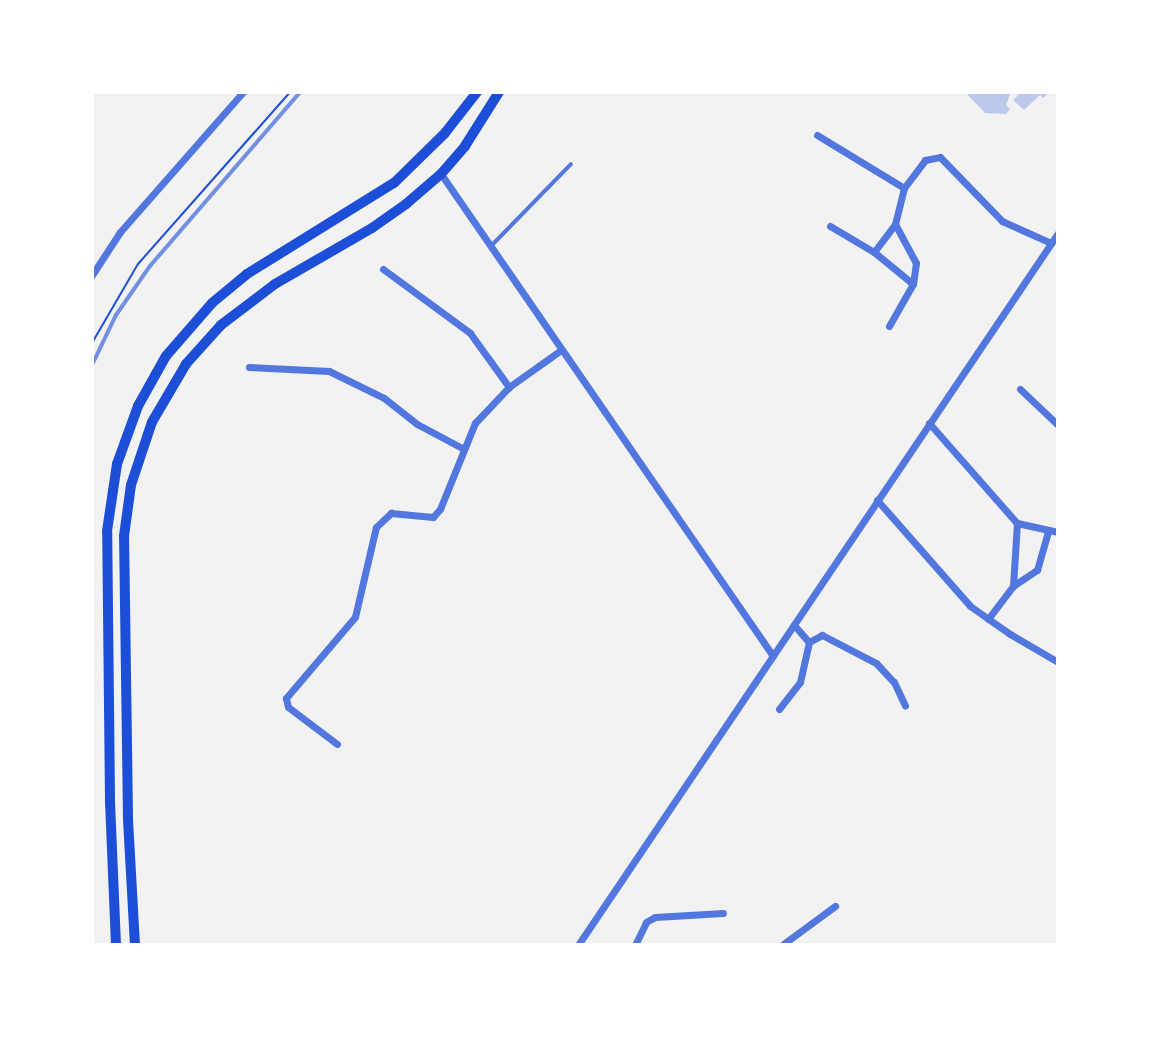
<!DOCTYPE html>
<html>
<head>
<meta charset="utf-8">
<style>
  body { margin:0 }
  #map { position:relative; width:1150px; height:1037px; overflow:hidden; background:#f2f2f2; font-family:"Space Grotesk",sans-serif }
  div>[style] { position:absolute }
  .building>* { inset:0; background:#bdc9ec }
  .path>* { height:2px; margin:-1px; padding:0 1px; transform-origin:1px; border-radius:1px; background:#1d4ed8 }
  .service>* { height:4px; margin:-2px; padding:0 2px; transform-origin:2px; border-radius:2px; background:#5277de }
  .minor>* { height:7px; margin:-3.5px; padding:0 3.5px; transform-origin:3.5px; border-radius:3.5px; background:#5277de }
  .secondary>* { height:10px; margin:-5px; padding:0 5px; transform-origin:5px; border-radius:5px; background:#1d4ed8 }
  .rail>* { height:4px; margin:-2px; padding:0 2px; transform-origin:2px; border-radius:2px; background:#7290e2 }
  span { translate:-50% -50%; white-space:nowrap; text-align:center; line-height:1.15; -webkit-text-stroke:6px #fff; paint-order:stroke }
  .frame { position:absolute; inset:0; border:94px solid #fff; pointer-events:none }
</style>
</head>
<body>
<div id="map">
  <div class="building">
    <i style="clip-path:polygon(965px 92px,1011px 92px,1006px 105px,1010px 109px,1006px 114px,985px 113px)"></i>
    <i style="clip-path:polygon(1021px 92px,1050px 92px,1043px 98px,1040px 95px,1024px 110px,1013px 100px)"></i>
  </div>
  <div class="path">
    <i style="left:92px;top:343px;width:91px;rotate:-59.8deg"></i>
    <i style="left:138px;top:264px;width:230px;rotate:-48.5deg"></i>
  </div>
  <div class="service">
    <i style="left:492px;top:245px;width:113px;rotate:-45.7deg"></i>
  </div>
  <div class="minor">
    <i style="left:817px;top:135px;width:102px;rotate:31.3deg"></i>
    <i style="left:904px;top:188px;width:35px;rotate:-53deg"></i>
    <i style="left:925px;top:160px;width:15px;rotate:-11deg"></i>
    <i style="left:940px;top:157px;width:89px;rotate:45.9deg"></i>
    <i style="left:1002px;top:221px;width:54px;rotate:24.2deg"></i>
    <i style="left:441px;top:174px;width:585px;rotate:55.44deg"></i>
    <i style="left:830px;top:226px;width:51px;rotate:30.6deg"></i>
    <i style="left:874px;top:252px;width:50px;rotate:39.4deg"></i>
    <i style="left:874px;top:252px;width:35px;rotate:-53deg"></i>
    <i style="left:895px;top:224px;width:37px;rotate:-76deg"></i>
    <i style="left:383px;top:269px;width:108px;rotate:36.3deg"></i>
    <i style="left:470px;top:333px;width:67px;rotate:54.2deg"></i>
    <i style="left:92px;top:275px;width:51px;rotate:-56.9deg"></i>
    <i style="left:120px;top:232px;width:186px;rotate:-48.7deg"></i>
    <i style="left:889px;top:326px;width:48px;rotate:-60.3deg"></i>
    <i style="left:913px;top:284px;width:21px;rotate:-82deg"></i>
    <i style="left:916px;top:263px;width:44px;rotate:-118.3deg"></i>
    <i style="left:249px;top:367px;width:80px;rotate:2.9deg"></i>
    <i style="left:329px;top:371px;width:61px;rotate:26.1deg"></i>
    <i style="left:384px;top:398px;width:42px;rotate:38.2deg"></i>
    <i style="left:417px;top:424px;width:51px;rotate:28.1deg"></i>
    <i style="left:1020px;top:389px;width:52px;rotate:43.5deg"></i>
    <i style="left:929px;top:423px;width:133px;rotate:48.7deg"></i>
    <i style="left:1017px;top:523px;width:42px;rotate:12.4deg"></i>
    <i style="left:877px;top:500px;width:141px;rotate:48.7deg"></i>
    <i style="left:970px;top:606px;width:49px;rotate:35deg"></i>
    <i style="left:1010px;top:634px;width:56px;rotate:30.3deg"></i>
    <i style="left:1013px;top:586px;width:29px;rotate:-34deg"></i>
    <i style="left:1037px;top:570px;width:40px;rotate:-74deg"></i>
    <i style="left:988px;top:619px;width:41px;rotate:-52.9deg"></i>
    <i style="left:1013px;top:586px;width:63px;rotate:-86.4deg"></i>
    <i style="left:794px;top:625px;width:23px;rotate:49deg"></i>
    <i style="left:779px;top:709px;width:34px;rotate:-52deg"></i>
    <i style="left:800px;top:682px;width:41px;rotate:-77.3deg"></i>
    <i style="left:809px;top:642px;width:15px;rotate:-28deg"></i>
    <i style="left:822px;top:635px;width:61px;rotate:27.4deg"></i>
    <i style="left:876px;top:663px;width:26px;rotate:47deg"></i>
    <i style="left:894px;top:682px;width:26px;rotate:65deg"></i>
    <i style="left:337px;top:744px;width:61px;rotate:-142.9deg"></i>
    <i style="left:288px;top:707px;width:9px;rotate:-103deg"></i>
    <i style="left:286px;top:698px;width:106px;rotate:-49.6deg"></i>
    <i style="left:355px;top:617px;width:92px;rotate:-76.9deg"></i>
    <i style="left:376px;top:527px;width:21px;rotate:-43deg"></i>
    <i style="left:391px;top:513px;width:42px;rotate:5.4deg"></i>
    <i style="left:433px;top:517px;width:11px;rotate:-49deg"></i>
    <i style="left:440px;top:509px;width:93px;rotate:-67.9deg"></i>
    <i style="left:475px;top:423px;width:50px;rotate:-46.6deg"></i>
    <i style="left:509px;top:387px;width:64px;rotate:-35.4deg"></i>
    <i style="left:578px;top:945px;width:859px;rotate:-56.01deg"></i>
    <i style="left:635px;top:945px;width:25px;rotate:-64deg"></i>
    <i style="left:646px;top:922px;width:10px;rotate:-29deg"></i>
    <i style="left:655px;top:917px;width:68px;rotate:-3.4deg"></i>
    <i style="left:782px;top:945px;width:66px;rotate:-36.3deg"></i>
  </div>
  <div class="secondary">
    <i style="left:116px;top:945px;width:144px;rotate:-92.4deg"></i>
    <i style="left:110px;top:801px;width:270px;rotate:-90.6deg"></i>
    <i style="left:107px;top:531px;width:68px;rotate:-81.5deg"></i>
    <i style="left:117px;top:464px;width:62px;rotate:-70.1deg"></i>
    <i style="left:138px;top:406px;width:57px;rotate:-60.8deg"></i>
    <i style="left:166px;top:356px;width:70px;rotate:-49deg"></i>
    <i style="left:212px;top:303px;width:45px;rotate:-39.6deg"></i>
    <i style="left:247px;top:274px;width:173px;rotate:-31.8deg"></i>
    <i style="left:394px;top:183px;width:71px;rotate:-44.4deg"></i>
    <i style="left:445px;top:133px;width:52px;rotate:-52deg"></i>
    <i style="left:135px;top:945px;width:127px;rotate:-93.2deg"></i>
    <i style="left:128px;top:818px;width:282px;rotate:-90.8deg"></i>
    <i style="left:124px;top:536px;width:51px;rotate:-82.2deg"></i>
    <i style="left:131px;top:485px;width:66px;rotate:-71.6deg"></i>
    <i style="left:152px;top:422px;width:67px;rotate:-59.6deg"></i>
    <i style="left:186px;top:364px;width:52px;rotate:-48.1deg"></i>
    <i style="left:221px;top:325px;width:68px;rotate:-37.2deg"></i>
    <i style="left:275px;top:284px;width:112px;rotate:-30deg"></i>
    <i style="left:372px;top:228px;width:42px;rotate:-35.2deg"></i>
    <i style="left:406px;top:204px;width:46px;rotate:-40.6deg"></i>
    <i style="left:441px;top:174px;width:37px;rotate:-49deg"></i>
    <i style="left:465px;top:146px;width:64px;rotate:-57.8deg"></i>
  </div>
  <div class="rail">
    <i style="left:92px;top:365px;width:55px;rotate:-64.4deg"></i>
    <i style="left:116px;top:315px;width:60px;rotate:-55.2deg"></i>
    <i style="left:150px;top:266px;width:230px;rotate:-49.2deg"></i>
  </div>
  <div class="frame"></div>
</div>
</body>
</html>
